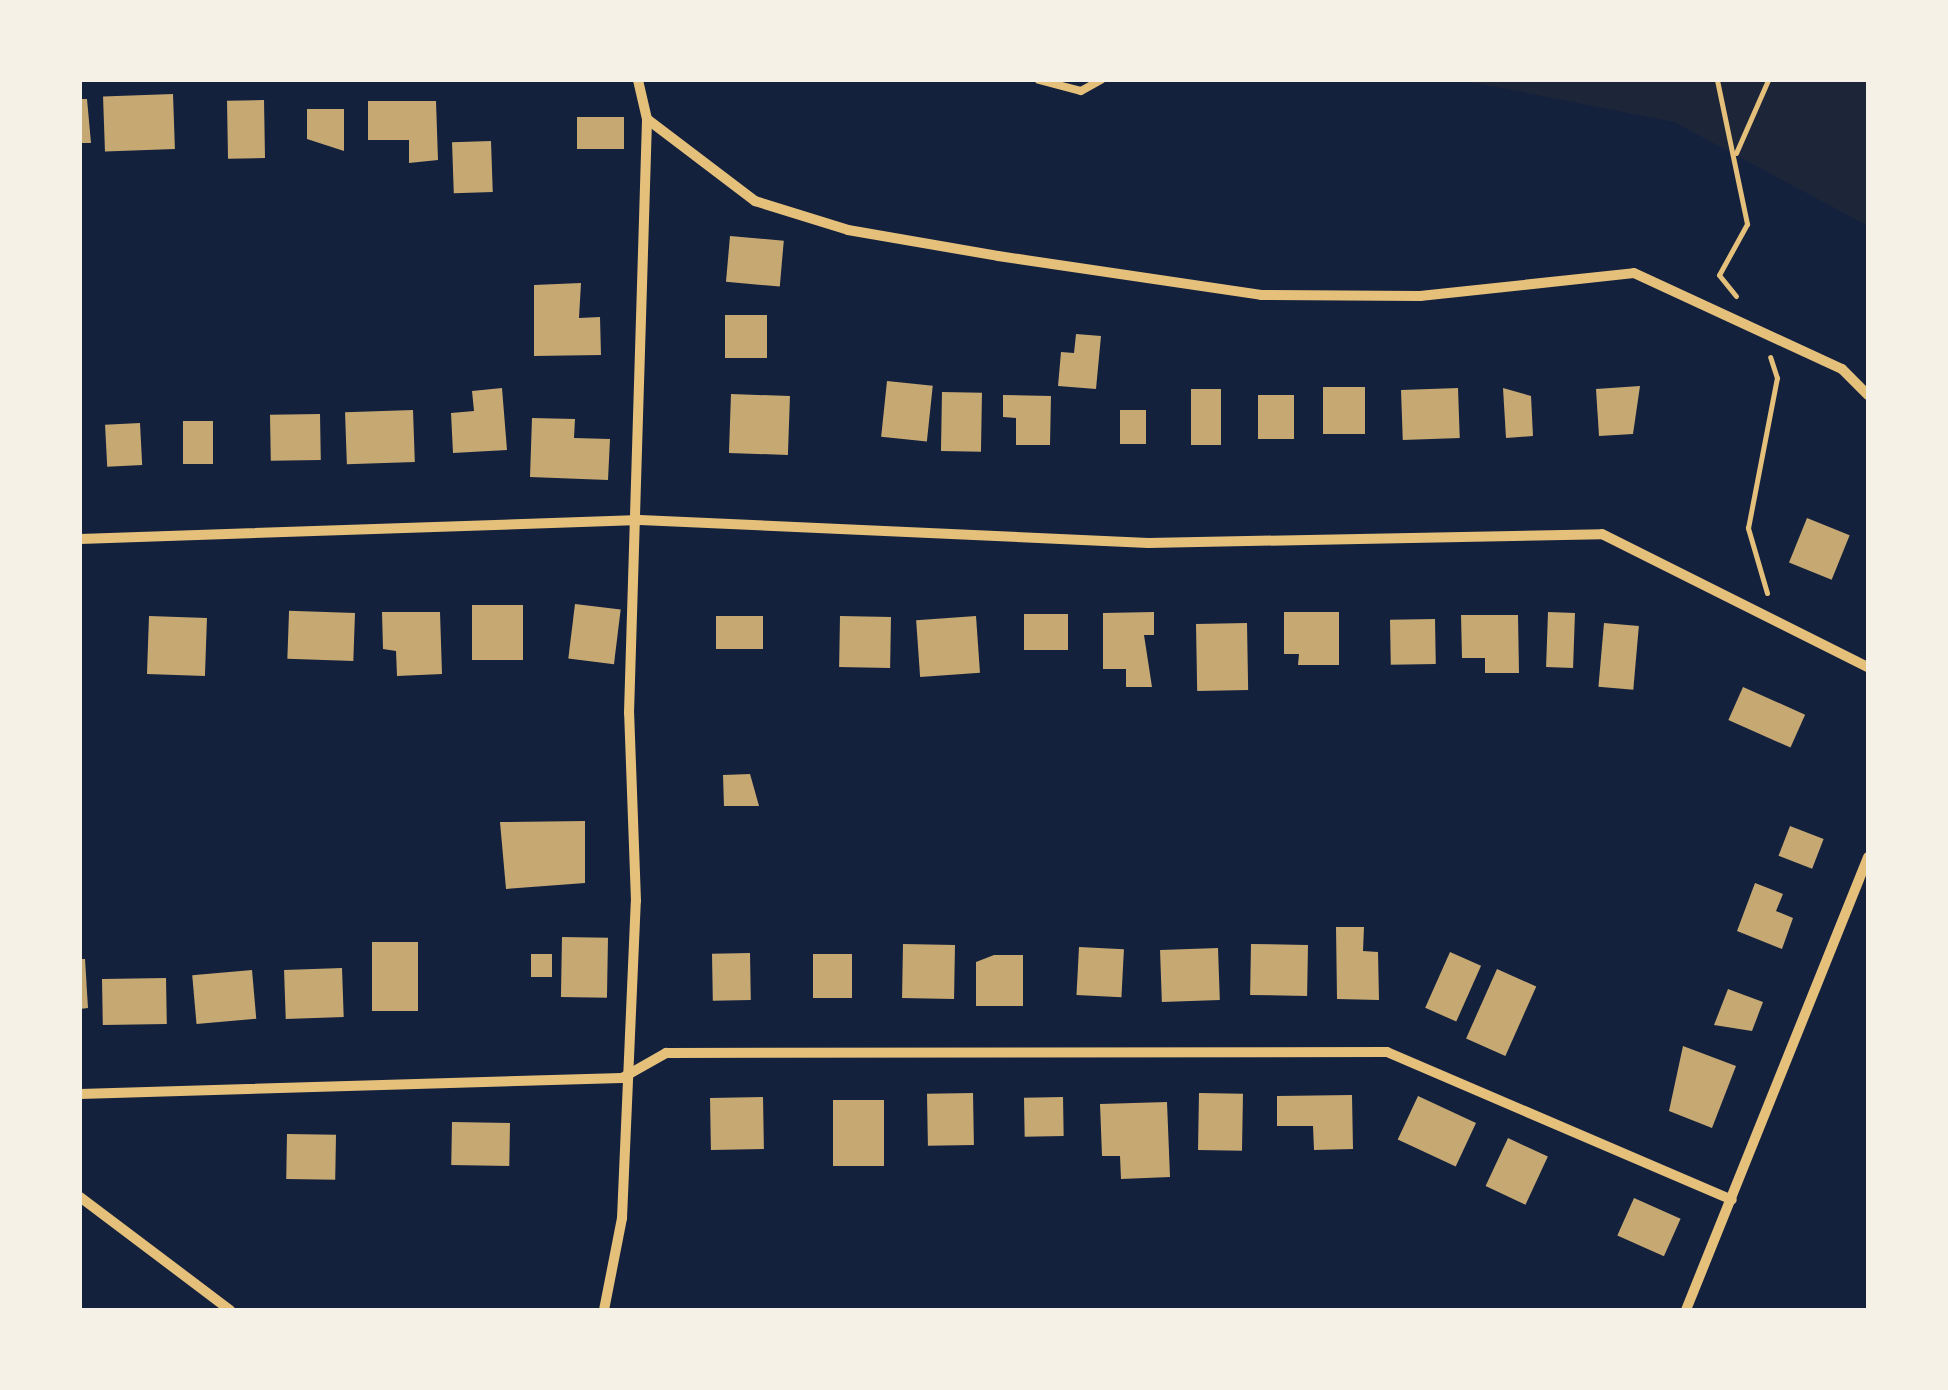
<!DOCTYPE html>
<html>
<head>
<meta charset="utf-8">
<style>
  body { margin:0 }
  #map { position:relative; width:1948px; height:1390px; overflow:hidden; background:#14213d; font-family:"IBM Plex Sans",sans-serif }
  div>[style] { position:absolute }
  .green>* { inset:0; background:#1d2539 }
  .building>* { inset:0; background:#c6a872; transform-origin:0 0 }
  .path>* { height:5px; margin:-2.5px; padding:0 2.5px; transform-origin:2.5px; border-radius:2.5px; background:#e5c07b }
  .service>* { height:8px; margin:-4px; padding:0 4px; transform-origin:4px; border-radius:4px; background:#e5c07b }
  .minor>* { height:10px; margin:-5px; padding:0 5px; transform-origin:5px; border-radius:5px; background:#e5c07b }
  span { translate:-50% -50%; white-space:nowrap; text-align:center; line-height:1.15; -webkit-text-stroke:10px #f6f1e7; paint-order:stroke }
  .frame { position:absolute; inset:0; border:82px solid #f6f1e7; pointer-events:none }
</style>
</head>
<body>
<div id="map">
  <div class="green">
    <i style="clip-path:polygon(1461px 80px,1868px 80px,1868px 226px,1674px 122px)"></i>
  </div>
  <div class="building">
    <i style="left:173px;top:94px;width:55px;height:70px;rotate:88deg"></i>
    <i style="clip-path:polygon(80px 99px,87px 99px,91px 143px,80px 143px)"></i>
    <i style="left:264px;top:100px;width:58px;height:37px;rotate:89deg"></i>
    <i style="clip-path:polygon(368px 101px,436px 101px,438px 160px,409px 163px,409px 140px,368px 140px)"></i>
    <i style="clip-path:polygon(307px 109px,344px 109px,344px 151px,307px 139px)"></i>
    <i style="left:624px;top:117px;width:32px;height:47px;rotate:90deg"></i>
    <i style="left:491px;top:141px;width:51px;height:39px;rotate:88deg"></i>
    <i style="left:730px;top:236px;width:54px;height:46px;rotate:5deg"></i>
    <i style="clip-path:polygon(581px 283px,579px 318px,600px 317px,601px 355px,534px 356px,534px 285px)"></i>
    <i style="left:767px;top:315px;width:43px;height:42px;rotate:90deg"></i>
    <i style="clip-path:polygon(1076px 334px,1101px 336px,1096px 389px,1058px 386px,1061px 352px,1074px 353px)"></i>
    <i style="left:887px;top:381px;width:46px;height:56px;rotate:6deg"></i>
    <i style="clip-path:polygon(1640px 386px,1633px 434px,1599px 436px,1596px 389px)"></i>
    <i style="left:1323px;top:387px;width:42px;height:47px"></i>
    <i style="clip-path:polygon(502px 388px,507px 450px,453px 453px,451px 413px,474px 411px,472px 391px)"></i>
    <i style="left:1458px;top:388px;width:50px;height:57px;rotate:88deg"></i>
    <i style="clip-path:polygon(1503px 388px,1531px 396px,1533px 436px,1506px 438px)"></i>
    <i style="left:1191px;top:389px;width:30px;height:56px"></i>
    <i style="left:942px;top:392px;width:40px;height:59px;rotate:1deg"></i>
    <i style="left:731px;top:394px;width:59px;height:59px;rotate:2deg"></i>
    <i style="clip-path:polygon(1003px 395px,1051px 396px,1050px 445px,1016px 445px,1016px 418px,1003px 417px)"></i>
    <i style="left:1258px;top:395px;width:36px;height:44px"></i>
    <i style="left:413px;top:410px;width:52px;height:68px;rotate:88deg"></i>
    <i style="left:1120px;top:410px;width:26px;height:34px"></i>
    <i style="left:320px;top:414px;width:46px;height:50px;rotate:89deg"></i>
    <i style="clip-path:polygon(532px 418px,575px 419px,574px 438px,610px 439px,608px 480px,530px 477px)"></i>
    <i style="left:183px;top:421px;width:30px;height:43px"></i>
    <i style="left:140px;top:423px;width:42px;height:35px;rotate:87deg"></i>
    <i style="left:1807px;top:518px;width:46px;height:48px;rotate:22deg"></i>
    <i style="left:575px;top:604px;width:46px;height:55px;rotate:7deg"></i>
    <i style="left:523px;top:605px;width:55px;height:51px;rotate:90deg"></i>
    <i style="clip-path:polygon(382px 612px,440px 612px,442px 674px,397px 676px,396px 651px,383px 649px)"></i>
    <i style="clip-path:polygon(1154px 612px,1154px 635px,1144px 635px,1152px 687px,1126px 687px,1126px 669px,1103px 669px,1103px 613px)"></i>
    <i style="clip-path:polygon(1284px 612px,1339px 612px,1339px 665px,1298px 665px,1299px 654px,1284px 654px)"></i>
    <i style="left:1548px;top:612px;width:27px;height:55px;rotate:2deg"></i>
    <i style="left:355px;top:613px;width:48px;height:66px;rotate:92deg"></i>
    <i style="left:1024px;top:614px;width:44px;height:36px"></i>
    <i style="clip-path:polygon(1461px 615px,1518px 615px,1519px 673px,1485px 673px,1485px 658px,1462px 658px)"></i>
    <i style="left:149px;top:616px;width:58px;height:58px;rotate:2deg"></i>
    <i style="left:716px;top:616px;width:47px;height:33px"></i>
    <i style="left:840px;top:616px;width:51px;height:51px;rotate:1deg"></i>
    <i style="left:976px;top:616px;width:57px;height:60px;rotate:86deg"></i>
    <i style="left:1435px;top:619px;width:45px;height:45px;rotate:89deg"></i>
    <i style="left:1247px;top:623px;width:67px;height:51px;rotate:89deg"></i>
    <i style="left:1604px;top:623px;width:35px;height:64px;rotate:5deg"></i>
    <i style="left:1743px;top:687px;width:68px;height:36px;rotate:24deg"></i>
    <i style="clip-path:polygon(750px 774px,759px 806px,724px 806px,723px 775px)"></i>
    <i style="clip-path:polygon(585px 821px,585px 883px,506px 889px,500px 822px)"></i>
    <i style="left:1790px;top:826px;width:36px;height:32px;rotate:21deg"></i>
    <i style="clip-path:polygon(1755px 883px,1783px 894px,1776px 911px,1793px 918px,1782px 949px,1737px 931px)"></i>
    <i style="clip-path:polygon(1336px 927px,1364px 927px,1363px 951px,1378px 952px,1379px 1000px,1337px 999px)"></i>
    <i style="left:562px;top:937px;width:46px;height:60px;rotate:1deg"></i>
    <i style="left:372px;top:942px;width:46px;height:69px"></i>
    <i style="left:903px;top:944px;width:52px;height:54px;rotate:1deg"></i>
    <i style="left:1251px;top:944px;width:57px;height:51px;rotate:1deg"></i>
    <i style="left:1079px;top:947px;width:45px;height:48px;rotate:3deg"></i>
    <i style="left:1218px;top:948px;width:52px;height:58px;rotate:88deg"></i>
    <i style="left:1450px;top:952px;width:34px;height:61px;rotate:24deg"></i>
    <i style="left:750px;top:953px;width:47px;height:38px;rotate:89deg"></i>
    <i style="left:531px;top:954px;width:21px;height:23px"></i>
    <i style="left:813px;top:954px;width:39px;height:44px"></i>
    <i style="clip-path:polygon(994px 955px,1023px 955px,1023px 1006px,976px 1006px,976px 962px)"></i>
    <i style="clip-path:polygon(80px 959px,85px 959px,88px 1008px,80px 1009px)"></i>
    <i style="left:342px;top:968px;width:49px;height:58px;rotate:88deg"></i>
    <i style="left:1497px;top:969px;width:43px;height:76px;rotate:24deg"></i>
    <i style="left:252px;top:970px;width:49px;height:60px;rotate:85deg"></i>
    <i style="left:166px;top:978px;width:46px;height:64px;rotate:89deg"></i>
    <i style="clip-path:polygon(1728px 989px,1763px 1002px,1752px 1031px,1714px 1025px)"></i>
    <i style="clip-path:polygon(1683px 1046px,1736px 1066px,1712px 1128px,1669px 1111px)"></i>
    <i style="left:973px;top:1093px;width:52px;height:46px;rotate:89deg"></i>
    <i style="left:1199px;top:1093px;width:44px;height:57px;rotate:1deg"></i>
    <i style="clip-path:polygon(1352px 1095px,1353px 1149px,1314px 1150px,1313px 1126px,1277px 1126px,1277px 1096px)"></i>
    <i style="left:1418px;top:1096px;width:64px;height:48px;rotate:25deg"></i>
    <i style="left:763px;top:1097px;width:52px;height:53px;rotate:89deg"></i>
    <i style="left:1063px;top:1097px;width:39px;height:39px;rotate:89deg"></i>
    <i style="left:833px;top:1100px;width:51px;height:66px"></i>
    <i style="clip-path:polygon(1167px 1102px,1170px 1177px,1121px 1179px,1120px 1156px,1102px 1156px,1100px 1104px)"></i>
    <i style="left:452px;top:1122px;width:58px;height:43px;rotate:1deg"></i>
    <i style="left:287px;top:1134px;width:49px;height:45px;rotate:1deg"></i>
    <i style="left:1508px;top:1138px;width:44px;height:53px;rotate:25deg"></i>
    <i style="left:1634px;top:1198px;width:51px;height:41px;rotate:24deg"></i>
  </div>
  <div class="path">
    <i style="left:1717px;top:80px;width:147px;rotate:78.2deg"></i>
    <i style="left:1747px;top:224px;width:58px;rotate:118.8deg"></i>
    <i style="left:1719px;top:275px;width:27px;rotate:51deg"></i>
    <i style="left:1736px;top:153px;width:80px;rotate:-66.3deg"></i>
    <i style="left:1767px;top:593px;width:68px;rotate:-106.3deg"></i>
    <i style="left:1748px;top:528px;width:153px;rotate:-79.1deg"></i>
    <i style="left:1777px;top:378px;width:22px;rotate:-108deg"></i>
  </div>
  <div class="service">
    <i style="left:1039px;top:80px;width:43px;rotate:14.7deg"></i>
    <i style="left:1081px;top:91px;width:23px;rotate:-29deg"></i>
  </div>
  <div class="minor">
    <i style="left:647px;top:119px;width:136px;rotate:37.2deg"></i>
    <i style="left:755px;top:201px;width:97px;rotate:17.3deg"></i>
    <i style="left:848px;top:230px;width:152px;rotate:9.8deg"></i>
    <i style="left:998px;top:256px;width:266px;rotate:8.4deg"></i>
    <i style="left:1261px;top:295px;width:159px;rotate:0.4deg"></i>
    <i style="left:1420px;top:296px;width:215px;rotate:-6.1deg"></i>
    <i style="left:1634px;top:273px;width:229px;rotate:24.8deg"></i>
    <i style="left:1842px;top:369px;width:37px;rotate:45deg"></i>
    <i style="left:80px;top:539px;width:560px;rotate:-1.94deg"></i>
    <i style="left:640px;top:520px;width:509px;rotate:2.59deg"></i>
    <i style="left:1148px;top:543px;width:454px;rotate:-1.1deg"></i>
    <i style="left:1602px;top:534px;width:297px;rotate:26.6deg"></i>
    <i style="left:80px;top:1094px;width:542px;rotate:-1.69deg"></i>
    <i style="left:622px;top:1078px;width:51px;rotate:-29.6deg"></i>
    <i style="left:666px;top:1053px;width:721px;rotate:-0.08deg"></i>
    <i style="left:1387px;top:1052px;width:375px;rotate:23.2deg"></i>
    <i style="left:80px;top:1197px;width:188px;rotate:37deg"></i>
    <i style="left:604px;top:1310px;width:94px;rotate:-78.9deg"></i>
    <i style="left:622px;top:1218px;width:317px;rotate:-87.5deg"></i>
    <i style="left:636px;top:901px;width:188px;rotate:-92.1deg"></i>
    <i style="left:629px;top:713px;width:594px;rotate:-88.26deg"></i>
    <i style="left:647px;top:119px;width:40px;rotate:-103deg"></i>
    <i style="left:1686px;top:1310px;width:488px;rotate:-68.1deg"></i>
  </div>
  <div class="frame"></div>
</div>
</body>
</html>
